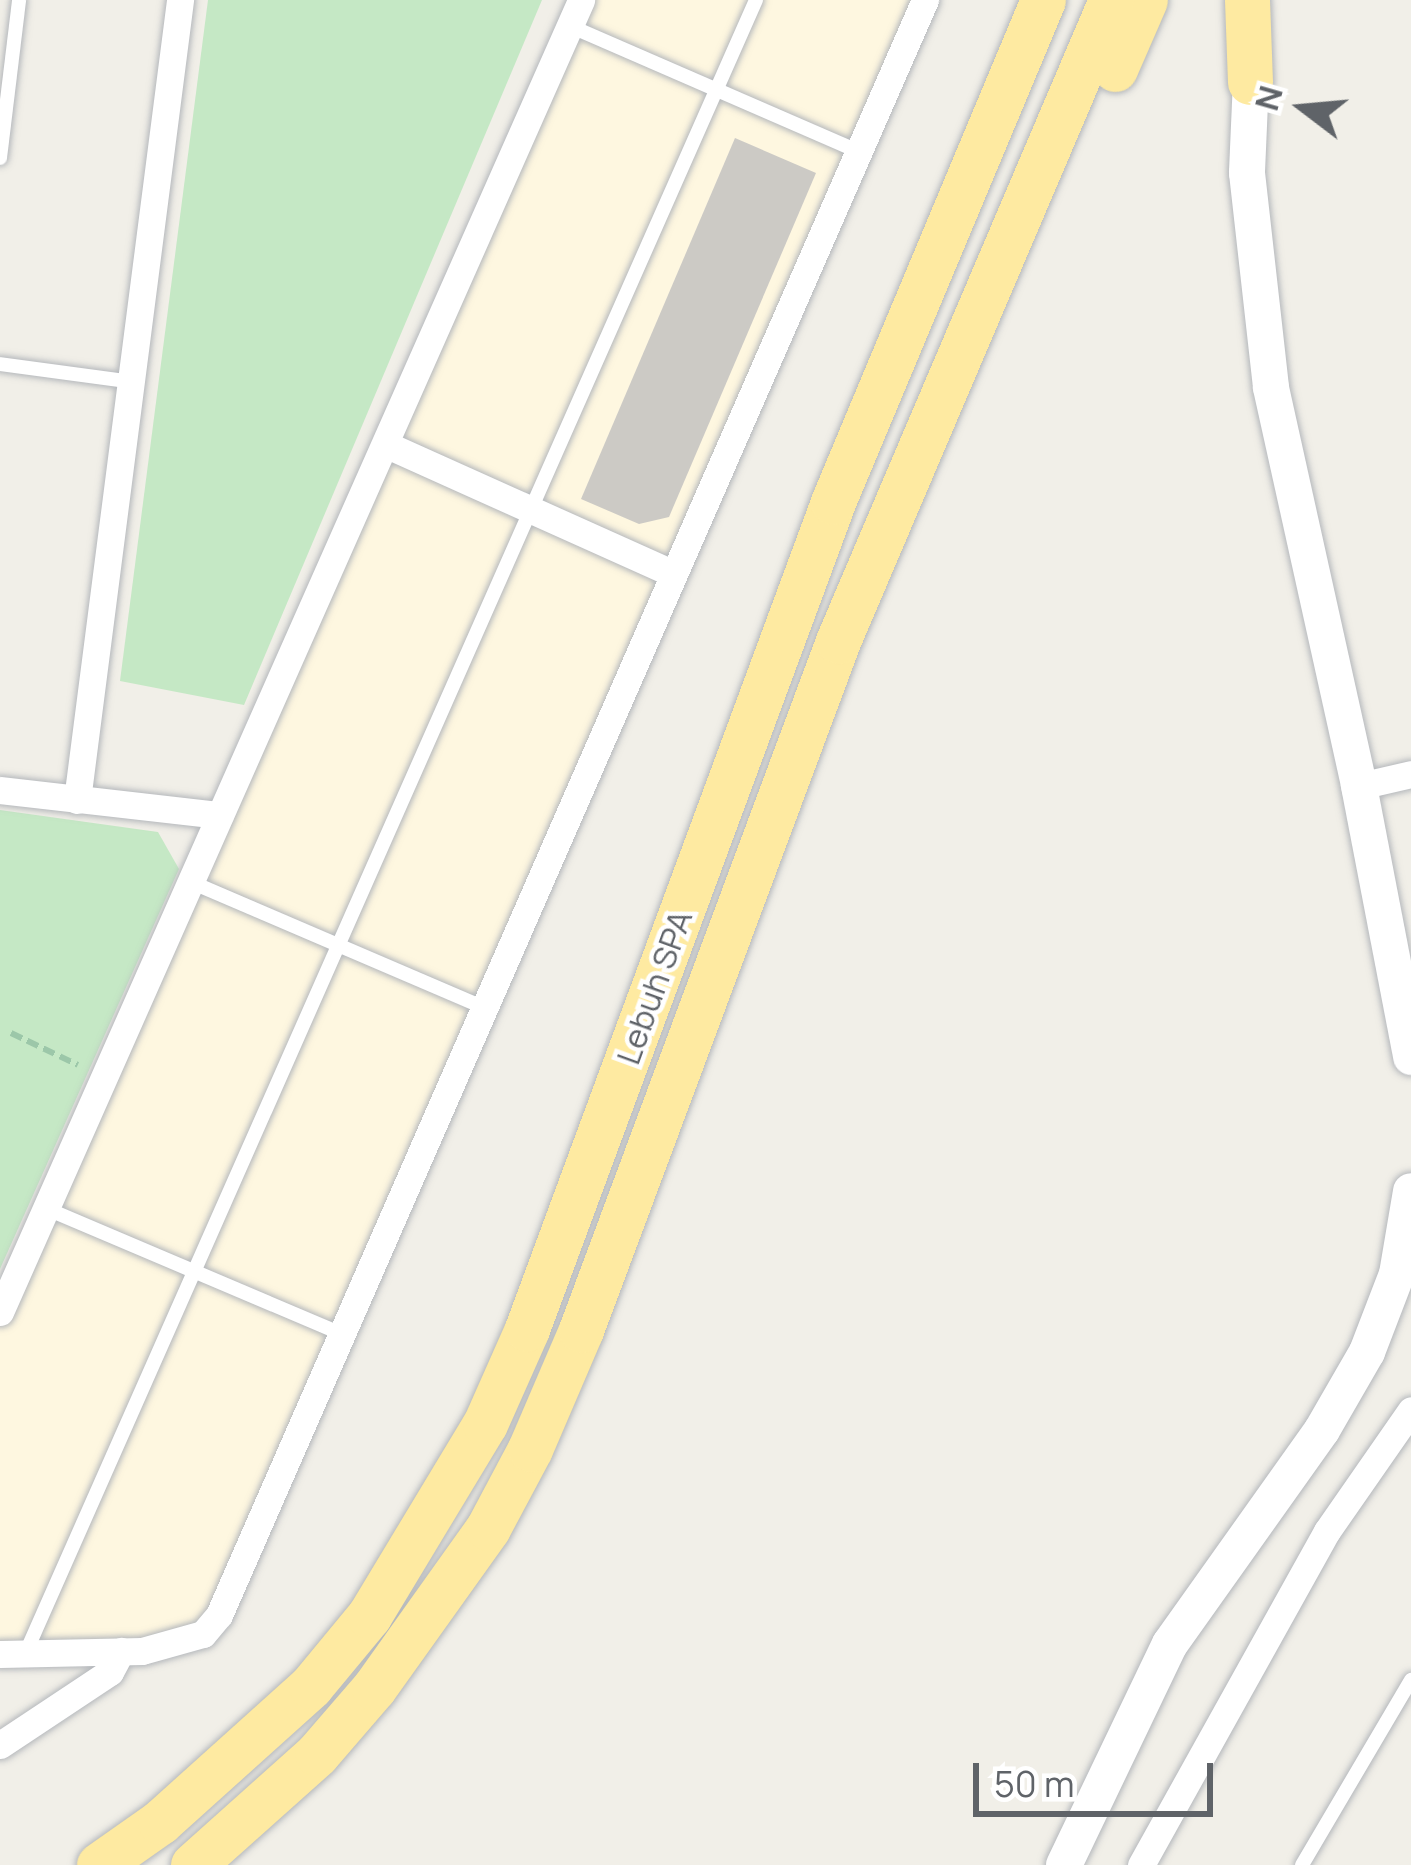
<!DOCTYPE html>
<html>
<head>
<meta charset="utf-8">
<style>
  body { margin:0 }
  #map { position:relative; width:1411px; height:1865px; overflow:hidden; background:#f1efe8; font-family:Manrope,sans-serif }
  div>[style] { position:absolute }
  .commercial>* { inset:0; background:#fef7e0 }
  .green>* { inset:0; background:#c5e8c5 }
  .building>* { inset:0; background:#cccac5 }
  .path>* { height:6px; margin-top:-3px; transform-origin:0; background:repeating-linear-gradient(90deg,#9cc7a9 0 12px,transparent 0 18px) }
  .roads { filter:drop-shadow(0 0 3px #b5b8bc) drop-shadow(0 0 3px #b5b8bc) }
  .service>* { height:14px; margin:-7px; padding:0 7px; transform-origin:7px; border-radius:7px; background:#fff }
  .minor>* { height:27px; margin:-13.5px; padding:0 13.5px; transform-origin:13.5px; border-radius:13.5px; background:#fff }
  .tertiary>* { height:36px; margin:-18px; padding:0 18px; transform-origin:18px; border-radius:18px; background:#fff }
  .trunk>* { height:45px; margin:-22.5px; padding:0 22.5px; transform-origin:22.5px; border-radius:22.5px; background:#feeaa1 }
  span { translate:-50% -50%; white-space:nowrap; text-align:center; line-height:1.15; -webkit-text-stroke:9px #fff; paint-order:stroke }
  .street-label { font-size:33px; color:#5f6368 }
  .north { position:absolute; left:1243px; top:48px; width:120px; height:120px; -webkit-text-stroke:9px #fff; paint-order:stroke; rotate:286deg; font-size:33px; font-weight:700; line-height:48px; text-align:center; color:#5f6368 }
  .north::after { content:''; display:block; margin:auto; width:42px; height:54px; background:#5f6368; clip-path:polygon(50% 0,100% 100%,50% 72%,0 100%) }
  .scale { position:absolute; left:973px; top:1763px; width:240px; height:54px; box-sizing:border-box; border:6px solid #5f6368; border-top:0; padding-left:15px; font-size:36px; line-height:42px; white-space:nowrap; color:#5f6368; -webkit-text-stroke:9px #fff; paint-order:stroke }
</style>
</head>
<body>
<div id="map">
  <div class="commercial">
    <i style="clip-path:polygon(581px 0,925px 0,203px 1634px,0 1654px,0 1312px)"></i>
  </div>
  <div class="green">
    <i style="clip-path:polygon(208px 0,542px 0,244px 705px,120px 681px)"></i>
    <i style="clip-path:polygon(0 810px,158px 832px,179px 869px,0 1269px)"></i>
  </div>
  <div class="building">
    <i style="clip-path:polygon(735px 138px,816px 173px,669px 517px,639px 524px,581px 499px)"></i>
  </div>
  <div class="path">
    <i style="left:11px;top:1033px;width:74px;rotate:25.5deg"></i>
  </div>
  <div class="roads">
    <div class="service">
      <i style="left:570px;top:26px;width:314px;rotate:23.5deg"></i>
      <i style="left:0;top:158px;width:159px;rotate:-83.1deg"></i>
      <i style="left:0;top:364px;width:134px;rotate:7.7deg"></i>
      <i style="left:191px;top:882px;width:315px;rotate:23.2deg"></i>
      <i style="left:45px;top:1208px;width:319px;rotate:23deg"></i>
      <i style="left:26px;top:1652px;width:1806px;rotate:-66.16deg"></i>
      <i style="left:1302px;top:1865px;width:215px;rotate:-59.5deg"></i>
    </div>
    <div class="minor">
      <i style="left:387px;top:445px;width:312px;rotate:24.2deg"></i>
      <i style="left:1359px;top:786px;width:53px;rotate:-13deg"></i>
      <i style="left:0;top:790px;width:221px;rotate:6.5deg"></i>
      <i style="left:77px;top:800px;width:807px;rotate:-82.66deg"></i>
      <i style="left:0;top:1312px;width:1435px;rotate:-66.11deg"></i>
      <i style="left:0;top:1654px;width:142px;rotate:-1.2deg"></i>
      <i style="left:142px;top:1651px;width:63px;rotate:-15.6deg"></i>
      <i style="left:203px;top:1634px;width:25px;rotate:-50deg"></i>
      <i style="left:219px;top:1615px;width:1763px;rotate:-66.39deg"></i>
      <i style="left:0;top:1745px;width:132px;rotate:-33.6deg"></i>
      <i style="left:110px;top:1672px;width:24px;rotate:-62deg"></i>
      <i style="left:1141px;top:1865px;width:382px;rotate:-60.9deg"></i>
      <i style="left:1327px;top:1531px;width:147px;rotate:-55.2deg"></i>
    </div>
    <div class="tertiary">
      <i style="left:1252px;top:57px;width:116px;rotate:92.5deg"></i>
      <i style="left:1247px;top:173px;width:216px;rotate:83.6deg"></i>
      <i style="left:1271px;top:388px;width:408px;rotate:77.5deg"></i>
      <i style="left:1359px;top:786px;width:276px;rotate:79.1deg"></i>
      <i style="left:1064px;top:1865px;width:245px;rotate:-64.4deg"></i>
      <i style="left:1170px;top:1644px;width:262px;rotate:-54.6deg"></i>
      <i style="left:1322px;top:1430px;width:90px;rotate:-60deg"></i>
      <i style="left:1367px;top:1352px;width:84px;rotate:-69deg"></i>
      <i style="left:1397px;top:1274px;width:84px;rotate:-80.4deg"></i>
    </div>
    <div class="trunk">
      <i style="left:1247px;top:0;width:82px;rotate:87.9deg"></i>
      <i style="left:1115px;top:69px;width:75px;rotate:-66.5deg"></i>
      <i style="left:99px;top:1865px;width:75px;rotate:-35.2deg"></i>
      <i style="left:160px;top:1822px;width:203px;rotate:-42deg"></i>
      <i style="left:311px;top:1686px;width:91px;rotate:-50.4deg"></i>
      <i style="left:369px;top:1616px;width:224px;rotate:-58.9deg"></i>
      <i style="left:485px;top:1424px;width:104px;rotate:-66.1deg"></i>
      <i style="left:527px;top:1329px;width:882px;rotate:-69.69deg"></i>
      <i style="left:833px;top:502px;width:544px;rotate:-67.3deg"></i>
      <i style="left:193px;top:1865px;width:166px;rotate:-41.8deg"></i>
      <i style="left:317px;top:1754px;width:87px;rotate:-49.2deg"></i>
      <i style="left:374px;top:1688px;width:196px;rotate:-54.5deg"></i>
      <i style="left:488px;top:1528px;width:89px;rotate:-62deg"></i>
      <i style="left:530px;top:1449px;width:129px;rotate:-66.8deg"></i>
      <i style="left:581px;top:1330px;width:735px;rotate:-69.54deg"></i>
      <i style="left:838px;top:641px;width:697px;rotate:-66.93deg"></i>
    </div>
  </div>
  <div class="street-label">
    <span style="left:654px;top:987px;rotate:-70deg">Lebuh SPA</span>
  </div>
  <div class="north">N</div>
  <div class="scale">50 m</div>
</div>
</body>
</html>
